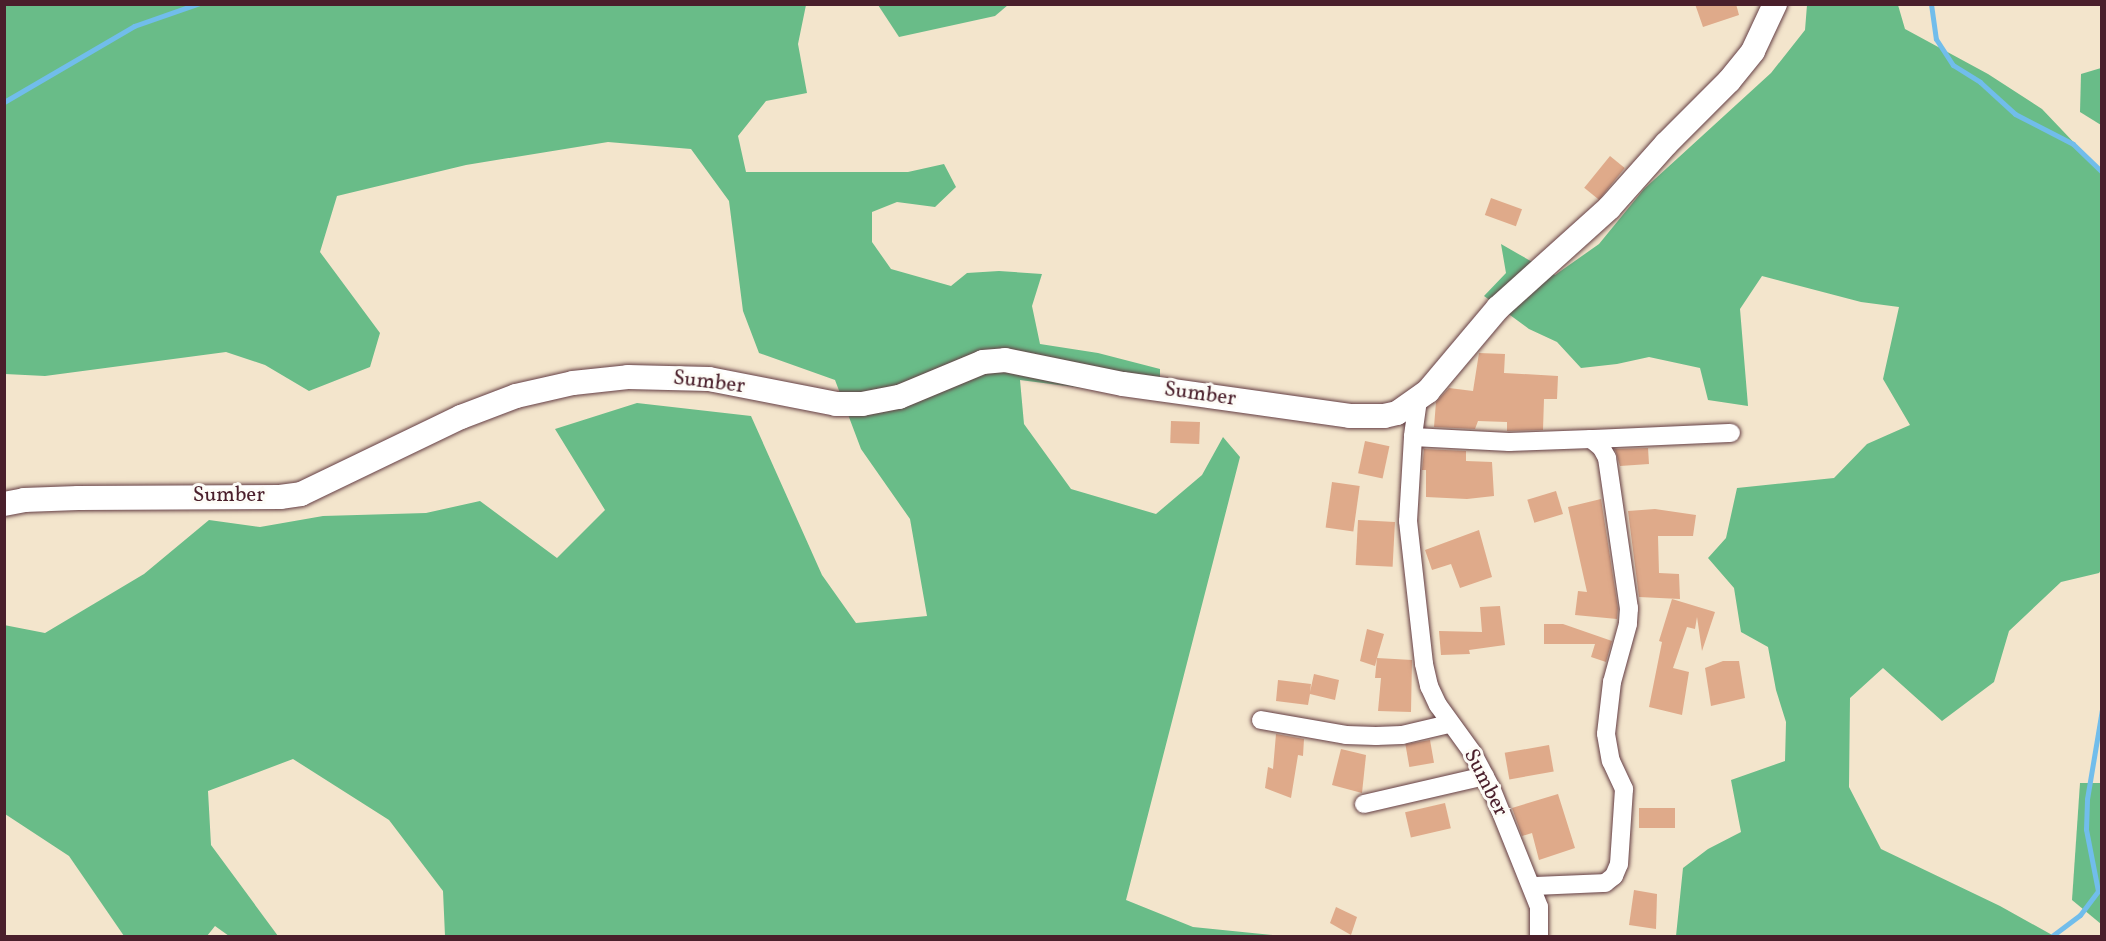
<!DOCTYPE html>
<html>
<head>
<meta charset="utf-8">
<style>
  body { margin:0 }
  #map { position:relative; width:2106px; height:941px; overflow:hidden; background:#f3e5cc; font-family:Vollkorn,serif }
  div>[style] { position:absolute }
  .forest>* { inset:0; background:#69bc88 }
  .stream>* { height:5px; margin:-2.5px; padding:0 2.5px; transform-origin:2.5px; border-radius:2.5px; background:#71bdeb }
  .building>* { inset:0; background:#dfaa8a; transform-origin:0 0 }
  .roads { filter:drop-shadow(0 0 2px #633d43) drop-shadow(0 0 2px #633d43) }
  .street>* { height:18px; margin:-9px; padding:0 9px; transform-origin:9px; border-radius:9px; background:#fff }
  .secondary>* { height:24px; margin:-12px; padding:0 12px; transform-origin:12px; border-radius:12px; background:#fff }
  span { translate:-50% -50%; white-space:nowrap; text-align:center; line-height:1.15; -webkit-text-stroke:6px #fdfcf7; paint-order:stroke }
  .street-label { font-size:21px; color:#4a1f2b }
  .frame { position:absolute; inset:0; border:6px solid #4a1f2b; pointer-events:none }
</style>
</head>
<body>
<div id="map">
  <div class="forest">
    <i style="clip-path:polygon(5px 5px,806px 5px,798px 44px,807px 93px,766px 101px,738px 136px,746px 172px,908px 172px,944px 164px,956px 187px,935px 207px,897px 202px,872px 212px,872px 242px,891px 269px,951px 286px,967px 273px,999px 271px,1042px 274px,1032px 306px,1040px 344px,1098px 353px,1160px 369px,1160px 398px,1020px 380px,1024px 424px,1071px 489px,1156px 514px,1202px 475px,1223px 437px,1240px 457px,1126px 900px,1193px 927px,1283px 936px,445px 936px,443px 891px,389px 820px,293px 759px,208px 791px,211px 845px,278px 936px,229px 936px,215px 926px,207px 936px,124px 936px,69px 856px,5px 814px,4px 625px,45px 633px,144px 574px,209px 520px,260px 527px,323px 516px,426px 513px,480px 501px,557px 558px,605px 510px,555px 429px,637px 403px,751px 416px,822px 575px,856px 623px,927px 616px,910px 519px,861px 449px,835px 380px,759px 353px,743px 311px,729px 201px,691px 149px,608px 142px,466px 165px,337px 196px,320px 252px,380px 333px,370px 367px,309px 391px,265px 365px,226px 352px,45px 376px,5px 374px)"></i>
    <i style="clip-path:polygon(878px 5px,1008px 5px,995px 16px,899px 37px)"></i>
    <i style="clip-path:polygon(1807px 5px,1898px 5px,1905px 29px,1988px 74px,2042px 109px,2101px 171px,2101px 570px,2099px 573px,2061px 582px,2009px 631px,1994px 682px,1942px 721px,1883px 668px,1850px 698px,1849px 787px,1881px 849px,2000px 906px,2054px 936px,1676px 936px,1683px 868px,1708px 849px,1741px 832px,1731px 780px,1785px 761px,1786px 722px,1776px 690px,1768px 647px,1741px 632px,1734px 588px,1708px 558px,1726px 538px,1737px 488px,1834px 478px,1867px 444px,1910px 425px,1883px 379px,1899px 307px,1861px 302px,1762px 276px,1740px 309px,1748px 406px,1708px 400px,1700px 368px,1649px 357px,1617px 364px,1581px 368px,1557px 342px,1529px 329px,1484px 296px,1506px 273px,1501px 244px,1555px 275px,1599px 244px,1644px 189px,1771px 73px,1805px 30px)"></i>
    <i style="clip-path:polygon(2101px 68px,2102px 68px,2101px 125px,2080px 112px,2081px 74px)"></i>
    <i style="clip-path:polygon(2080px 783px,2101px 783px,2101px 924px,2072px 900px)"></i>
  </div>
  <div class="stream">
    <i style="left:1931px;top:4px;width:35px;rotate:82deg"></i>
    <i style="left:1936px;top:39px;width:31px;rotate:57deg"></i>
    <i style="left:1953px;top:65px;width:32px;rotate:32deg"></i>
    <i style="left:1980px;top:82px;width:47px;rotate:42.4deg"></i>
    <i style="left:2015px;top:114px;width:65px;rotate:27.3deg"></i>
    <i style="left:2073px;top:144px;width:40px;rotate:44deg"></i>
    <i style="left:4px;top:102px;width:151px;rotate:-30.3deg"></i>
    <i style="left:134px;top:26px;width:67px;rotate:-19.2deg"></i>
    <i style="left:2052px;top:936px;width:35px;rotate:-37deg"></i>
    <i style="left:2080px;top:915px;width:30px;rotate:-53deg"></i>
    <i style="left:2098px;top:891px;width:63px;rotate:-101deg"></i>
    <i style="left:2086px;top:829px;width:30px;rotate:-88deg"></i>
    <i style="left:2087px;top:799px;width:91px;rotate:-80.5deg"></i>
  </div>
  <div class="building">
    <i style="clip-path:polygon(1695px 4px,1736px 4px,1739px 15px,1703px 27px)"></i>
    <i style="left:1610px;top:156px;width:19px;height:41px;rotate:39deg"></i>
    <i style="left:1491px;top:198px;width:33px;height:18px;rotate:20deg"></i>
    <i style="clip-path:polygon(1479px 353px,1505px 354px,1504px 373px,1558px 376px,1557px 399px,1544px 399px,1543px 430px,1507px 431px,1507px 422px,1478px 421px,1475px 429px,1434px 427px,1436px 402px,1449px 388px,1473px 391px)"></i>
    <i style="left:1171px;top:421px;width:29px;height:22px;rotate:2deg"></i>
    <i style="left:1365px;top:441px;width:25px;height:33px;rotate:12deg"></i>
    <i style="clip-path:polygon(1648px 448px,1649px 464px,1620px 466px,1615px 449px)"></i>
    <i style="clip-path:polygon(1424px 449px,1466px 451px,1466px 461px,1492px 462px,1494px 496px,1467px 499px,1426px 497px,1426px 470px,1422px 470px)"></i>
    <i style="left:1332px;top:482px;width:28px;height:46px;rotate:8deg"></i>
    <i style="left:1556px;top:491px;width:24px;height:30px;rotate:73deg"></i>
    <i style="clip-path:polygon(1601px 499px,1618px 608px,1617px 619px,1575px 615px,1578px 591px,1587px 592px,1568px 507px)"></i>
    <i style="clip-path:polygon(1655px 509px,1696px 515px,1693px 536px,1658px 536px,1659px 573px,1679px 574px,1680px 599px,1639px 597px,1628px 511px)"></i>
    <i style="left:1358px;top:520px;width:37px;height:45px;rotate:3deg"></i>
    <i style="clip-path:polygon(1479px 530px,1492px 577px,1460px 588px,1451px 564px,1432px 570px,1425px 550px)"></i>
    <i style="clip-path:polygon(1672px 599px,1715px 612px,1702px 651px,1697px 617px,1695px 629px,1687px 627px,1673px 668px,1689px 672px,1682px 715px,1649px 707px,1662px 642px,1659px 641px)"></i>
    <i style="clip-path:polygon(1500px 606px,1505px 645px,1469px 650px,1470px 654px,1441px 655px,1439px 631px,1482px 632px,1480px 607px)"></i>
    <i style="clip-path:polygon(1544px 624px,1563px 624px,1612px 641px,1606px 662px,1591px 657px,1595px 644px,1544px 644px)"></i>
    <i style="clip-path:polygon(1367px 629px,1384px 634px,1377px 658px,1412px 660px,1411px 712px,1378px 711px,1381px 678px,1375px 678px,1377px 658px,1375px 666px,1360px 661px)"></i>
    <i style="clip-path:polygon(1723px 661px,1739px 661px,1745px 698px,1711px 706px,1705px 668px)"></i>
    <i style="clip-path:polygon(1314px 674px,1339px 680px,1335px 700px,1310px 694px,1308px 705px,1276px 701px,1278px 680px,1311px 684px,1310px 692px)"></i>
    <i style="clip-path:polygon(1276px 734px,1304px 739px,1303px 756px,1298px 755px,1291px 798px,1265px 788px,1268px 767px,1273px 769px)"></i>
    <i style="left:1430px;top:740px;width:23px;height:25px;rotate:80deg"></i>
    <i style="left:1549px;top:745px;width:27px;height:45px;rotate:80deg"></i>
    <i style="clip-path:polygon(1341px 749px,1366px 755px,1362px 793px,1332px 785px)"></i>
    <i style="clip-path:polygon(1558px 794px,1575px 848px,1539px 860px,1532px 833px,1522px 836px,1512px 808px)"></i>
    <i style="left:1445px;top:803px;width:26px;height:41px;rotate:77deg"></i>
    <i style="left:1639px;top:808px;width:36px;height:20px"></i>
    <i style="clip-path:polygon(1634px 890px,1657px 894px,1656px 929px,1629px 925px)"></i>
    <i style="clip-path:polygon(1336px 907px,1357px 917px,1351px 935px,1330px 923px)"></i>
  </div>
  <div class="roads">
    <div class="street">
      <i style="left:1418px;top:400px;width:37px;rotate:98deg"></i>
      <i style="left:1413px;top:437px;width:84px;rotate:93.4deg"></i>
      <i style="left:1408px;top:521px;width:144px;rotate:83.6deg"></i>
      <i style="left:1424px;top:664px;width:23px;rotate:77deg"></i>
      <i style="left:1429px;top:686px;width:21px;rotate:65deg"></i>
      <i style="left:1438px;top:705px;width:58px;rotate:54.1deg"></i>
      <i style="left:1472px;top:752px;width:43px;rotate:62.2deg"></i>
      <i style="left:1492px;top:790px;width:126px;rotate:68.1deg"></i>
      <i style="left:1539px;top:907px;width:29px;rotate:90deg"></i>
      <i style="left:1413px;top:437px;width:96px;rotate:3deg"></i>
      <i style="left:1509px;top:442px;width:82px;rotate:-2.1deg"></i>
      <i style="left:1591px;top:439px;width:13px;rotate:39deg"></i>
      <i style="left:1601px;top:447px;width:13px;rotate:61deg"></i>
      <i style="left:1607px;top:458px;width:152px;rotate:81.7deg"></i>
      <i style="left:1629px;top:608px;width:16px;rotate:94deg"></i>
      <i style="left:1628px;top:624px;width:60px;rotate:105.4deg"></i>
      <i style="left:1612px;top:682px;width:52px;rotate:96.6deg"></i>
      <i style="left:1606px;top:734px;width:27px;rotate:80deg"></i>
      <i style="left:1611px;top:761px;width:31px;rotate:65deg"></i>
      <i style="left:1624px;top:789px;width:75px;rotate:93.8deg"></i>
      <i style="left:1619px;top:864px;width:13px;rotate:113deg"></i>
      <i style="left:1614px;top:876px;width:11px;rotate:142deg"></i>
      <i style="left:1605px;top:883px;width:73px;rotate:177.6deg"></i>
      <i style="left:1591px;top:439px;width:140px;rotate:-2.5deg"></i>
      <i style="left:1261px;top:720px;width:86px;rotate:10deg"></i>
      <i style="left:1346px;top:735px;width:30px;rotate:2deg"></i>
      <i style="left:1376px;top:736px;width:26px;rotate:-2deg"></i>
      <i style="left:1402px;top:735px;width:48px;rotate:-13.2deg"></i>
      <i style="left:1364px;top:804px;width:124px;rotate:-13deg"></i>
    </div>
    <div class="secondary">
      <i style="left:4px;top:504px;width:20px;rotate:-11deg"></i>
      <i style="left:24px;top:500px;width:54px;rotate:-2.1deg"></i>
      <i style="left:78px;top:498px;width:202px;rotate:-0.3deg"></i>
      <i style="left:280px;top:497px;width:21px;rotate:-8deg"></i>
      <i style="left:301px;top:494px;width:178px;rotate:-25.7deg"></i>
      <i style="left:461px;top:417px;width:59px;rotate:-20.9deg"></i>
      <i style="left:516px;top:396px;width:58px;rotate:-12.8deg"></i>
      <i style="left:573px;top:383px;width:55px;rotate:-6.2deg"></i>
      <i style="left:628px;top:377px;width:81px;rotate:1.4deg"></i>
      <i style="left:709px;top:379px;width:129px;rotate:11.1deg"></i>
      <i style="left:836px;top:404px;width:26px"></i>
      <i style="left:862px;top:404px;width:38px;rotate:-11deg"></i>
      <i style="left:899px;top:397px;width:91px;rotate:-22.6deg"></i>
      <i style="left:983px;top:362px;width:22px;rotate:-5deg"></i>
      <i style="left:1005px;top:360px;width:120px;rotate:11.5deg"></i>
      <i style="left:1123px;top:384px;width:229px;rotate:8deg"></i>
      <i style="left:1350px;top:416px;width:34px"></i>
      <i style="left:1384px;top:416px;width:13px;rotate:-13deg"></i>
      <i style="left:1397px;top:413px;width:38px;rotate:-35deg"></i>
      <i style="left:1428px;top:391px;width:109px;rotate:-49.9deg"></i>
      <i style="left:1498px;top:308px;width:149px;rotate:-42deg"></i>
      <i style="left:1609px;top:208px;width:86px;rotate:-48.3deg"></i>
      <i style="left:1666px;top:144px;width:89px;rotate:-45deg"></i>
      <i style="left:1729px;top:81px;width:38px;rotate:-51deg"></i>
      <i style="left:1753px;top:51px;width:52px;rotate:-64.9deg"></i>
    </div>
  </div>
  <div class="street-label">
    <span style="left:709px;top:383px;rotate:7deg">Sumber</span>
    <span style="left:1200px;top:395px;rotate:8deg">Sumber</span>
    <span style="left:229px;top:496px">Sumber</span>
    <span style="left:1485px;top:783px;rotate:63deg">Sumber</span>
  </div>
  <div class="frame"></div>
</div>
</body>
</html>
